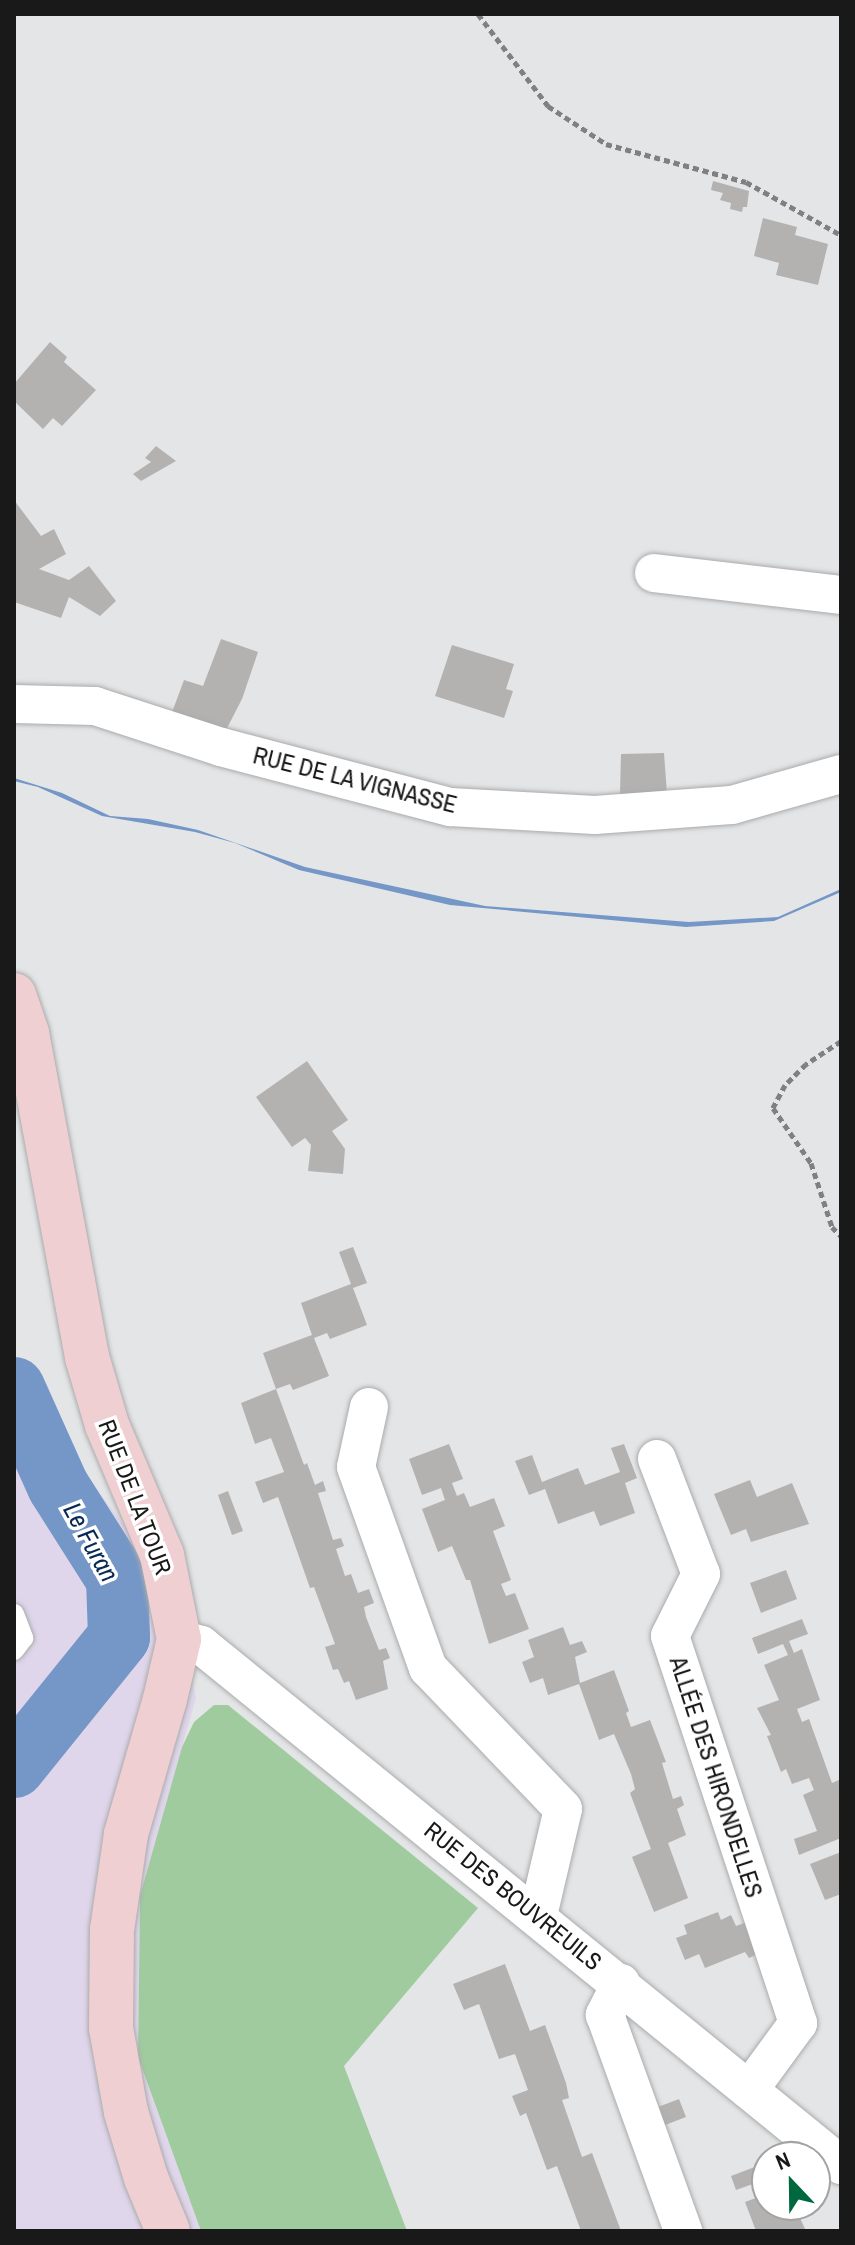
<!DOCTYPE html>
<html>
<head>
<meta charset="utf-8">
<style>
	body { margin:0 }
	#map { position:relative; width:855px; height:2245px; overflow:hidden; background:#e4e5e6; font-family:"Archivo Narrow",sans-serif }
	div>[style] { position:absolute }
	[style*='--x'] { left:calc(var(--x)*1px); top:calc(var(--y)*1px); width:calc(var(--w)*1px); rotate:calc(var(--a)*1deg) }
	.industrial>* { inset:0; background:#e0d6eb }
	.green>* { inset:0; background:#a0cb9f }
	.water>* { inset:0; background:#7497c8 }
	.river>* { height:62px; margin:-31px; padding:0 31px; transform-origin:31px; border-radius:31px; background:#7497c8 }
	.building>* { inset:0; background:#b4b2b1 }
	.path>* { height:5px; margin-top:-2.5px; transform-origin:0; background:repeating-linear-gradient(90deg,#7f8081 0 6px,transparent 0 10px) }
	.roads { filter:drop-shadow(0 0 2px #aaabad) drop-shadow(0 0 2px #aaabad) }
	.lane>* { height:20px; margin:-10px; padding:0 10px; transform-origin:10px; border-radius:10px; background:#fff }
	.street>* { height:38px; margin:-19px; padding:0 19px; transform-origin:19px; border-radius:19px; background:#fff }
	.secondary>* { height:44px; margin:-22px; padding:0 22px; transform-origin:22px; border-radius:22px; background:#f0cfd2 }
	span { translate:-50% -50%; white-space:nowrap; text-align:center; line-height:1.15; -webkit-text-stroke:7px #fff; paint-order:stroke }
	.street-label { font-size:24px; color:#19191a }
	.water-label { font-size:26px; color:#072956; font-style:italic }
	.frame { position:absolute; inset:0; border:16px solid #19191a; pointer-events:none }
	.north { position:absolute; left:751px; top:2141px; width:80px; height:80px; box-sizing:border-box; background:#fff; border:2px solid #a3a3a3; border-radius:50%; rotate:338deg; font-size:22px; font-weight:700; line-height:32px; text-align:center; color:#19191a }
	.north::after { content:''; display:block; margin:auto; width:28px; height:36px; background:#00683e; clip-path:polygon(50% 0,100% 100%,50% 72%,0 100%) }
</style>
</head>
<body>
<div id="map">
	<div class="industrial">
		<div style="clip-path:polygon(14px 1384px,125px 1526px,169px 1563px,196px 1698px,140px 1896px,138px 2057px,201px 2231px,14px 2231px)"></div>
	</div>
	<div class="green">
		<div style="clip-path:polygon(214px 1705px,228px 1705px,478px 1908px,344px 2066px,407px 2231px,201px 2231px,138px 2057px,140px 1896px,182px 1747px,194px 1722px)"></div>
	</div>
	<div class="water">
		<div style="clip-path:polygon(14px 778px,62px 793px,110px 816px,148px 819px,198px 830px,305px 867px,485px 906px,689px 922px,778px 917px,841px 889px,841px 892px,774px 921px,686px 927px,450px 905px,299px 870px,235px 843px,195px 832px,102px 816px,38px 787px,14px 781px)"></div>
	</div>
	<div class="river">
		<div style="--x:14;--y:1388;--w:107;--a:65.8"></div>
		<div style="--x:58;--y:1486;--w:110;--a:57.6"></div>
		<div style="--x:117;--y:1579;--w:58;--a:88"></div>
		<div style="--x:119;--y:1637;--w:167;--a:128.9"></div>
	</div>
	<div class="building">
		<div style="clip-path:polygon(713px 181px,749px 191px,747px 207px,743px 207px,742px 212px,730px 209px,731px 203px,720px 200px,723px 193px,711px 190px)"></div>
		<div style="clip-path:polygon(763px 218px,797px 227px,795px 235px,828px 244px,818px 285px,776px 275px,779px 263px,754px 256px)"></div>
		<div style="clip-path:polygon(50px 342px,67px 357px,64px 362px,96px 390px,62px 426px,53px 418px,43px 429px,14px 401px,14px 384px)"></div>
		<div style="clip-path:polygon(156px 446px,176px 461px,141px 481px,133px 474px,151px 462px,145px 458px)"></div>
		<div style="clip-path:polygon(14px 500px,41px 536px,54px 529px,66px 554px,39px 569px,69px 580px,89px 566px,116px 601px,100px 616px,69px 597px,61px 618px,14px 602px)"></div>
		<div style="clip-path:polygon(221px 639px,258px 652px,242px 699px,225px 732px,171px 715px,184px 680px,203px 686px)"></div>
		<div style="clip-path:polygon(452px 645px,514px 664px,506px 689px,513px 691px,504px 718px,435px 696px)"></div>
		<div style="clip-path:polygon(664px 753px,667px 794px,620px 794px,621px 754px)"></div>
		<div style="clip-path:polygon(307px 1061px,348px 1120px,332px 1131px,345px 1149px,343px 1174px,308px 1171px,311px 1145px,305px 1138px,292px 1147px,256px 1097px)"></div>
		<div style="clip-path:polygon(353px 1247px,367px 1283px,353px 1288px,367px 1325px,330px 1339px,327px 1333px,314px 1338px,329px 1376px,293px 1390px,290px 1384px,276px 1389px,263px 1353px,312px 1335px,301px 1303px,351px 1284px,339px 1252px)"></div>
		<div style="clip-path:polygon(276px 1389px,304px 1465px,307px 1463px,315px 1485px,323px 1481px,326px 1491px,318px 1493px,333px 1540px,341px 1538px,344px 1546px,336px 1549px,345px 1576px,351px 1574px,358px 1593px,369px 1589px,374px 1603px,364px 1607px,366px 1617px,379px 1650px,386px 1648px,390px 1658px,383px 1661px,388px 1689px,356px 1700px,349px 1681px,344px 1683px,338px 1669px,333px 1670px,325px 1647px,335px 1644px,314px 1587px,310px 1588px,278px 1497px,263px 1503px,255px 1482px,284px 1472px,271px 1438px,255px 1444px,241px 1403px)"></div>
		<div style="clip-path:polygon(449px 1444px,463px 1479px,452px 1483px,457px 1496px,464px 1493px,470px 1507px,494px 1498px,505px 1526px,493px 1531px,511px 1580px,501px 1584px,506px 1596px,515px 1593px,529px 1629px,489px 1644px,470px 1580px,466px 1580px,452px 1546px,438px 1552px,422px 1509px,445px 1500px,441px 1488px,422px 1495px,409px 1459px)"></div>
		<div style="clip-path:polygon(624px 1444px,637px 1478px,625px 1483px,635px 1513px,600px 1526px,594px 1511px,558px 1524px,545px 1489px,529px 1495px,515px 1461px,532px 1455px,542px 1482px,578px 1468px,585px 1485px,620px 1472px,611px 1448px)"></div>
		<div style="clip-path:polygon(750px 1480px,757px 1497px,792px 1483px,809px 1524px,751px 1542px,746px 1529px,731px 1535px,714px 1494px)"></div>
		<div style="clip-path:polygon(228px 1491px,243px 1531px,232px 1535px,218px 1495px)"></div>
		<div style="clip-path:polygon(786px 1570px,797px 1599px,761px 1613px,750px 1583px)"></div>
		<div style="clip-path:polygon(802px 1619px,808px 1634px,789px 1641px,794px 1653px,802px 1649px,820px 1700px,797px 1709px,802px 1722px,809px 1719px,832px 1783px,841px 1779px,841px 1838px,799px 1855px,794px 1839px,817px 1831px,803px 1795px,814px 1790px,809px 1778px,792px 1784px,786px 1769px,781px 1772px,767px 1736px,771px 1735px,757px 1708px,779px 1700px,764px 1665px,788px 1655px,783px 1644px,758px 1654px,752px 1638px)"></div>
		<div style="clip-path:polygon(563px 1627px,570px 1645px,582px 1641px,587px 1652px,575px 1657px,580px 1683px,614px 1670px,629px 1711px,626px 1713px,631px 1727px,650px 1720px,666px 1762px,662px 1763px,673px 1799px,681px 1796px,684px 1805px,677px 1809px,686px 1835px,668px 1843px,688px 1898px,654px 1912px,632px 1857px,651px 1849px,630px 1793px,635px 1789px,631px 1774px,614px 1734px,599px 1740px,579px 1684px,548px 1695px,543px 1678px,530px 1683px,522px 1662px,534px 1657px,528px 1640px)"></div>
		<div style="clip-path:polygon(841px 1852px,841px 1894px,825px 1900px,810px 1864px)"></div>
		<div style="clip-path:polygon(718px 1912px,721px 1920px,731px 1915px,736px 1926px,750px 1921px,762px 1952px,749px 1958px,745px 1952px,705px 1968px,699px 1954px,685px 1960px,676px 1938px,687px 1934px,684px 1925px)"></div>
		<div style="clip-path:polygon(505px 1964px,530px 2031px,545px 2025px,566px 2083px,569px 2098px,562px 2100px,582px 2157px,592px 2153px,621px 2231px,581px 2231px,557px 2166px,547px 2170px,526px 2113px,520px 2116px,512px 2096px,528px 2090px,515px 2054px,499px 2059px,479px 2004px,464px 2010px,453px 1984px)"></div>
		<div style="clip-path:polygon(679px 2099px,686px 2117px,665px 2125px,658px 2107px)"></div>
		<div style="clip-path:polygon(765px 2163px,767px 2179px,736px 2190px,731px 2176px)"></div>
		<div style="clip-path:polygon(767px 2194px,767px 2205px,794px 2205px,806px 2231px,756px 2231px,745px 2202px)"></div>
	</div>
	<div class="path">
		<div style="--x:478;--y:14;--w:116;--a:52.7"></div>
		<div style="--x:548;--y:106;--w:69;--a:33.2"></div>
		<div style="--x:606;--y:144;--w:145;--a:15.2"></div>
		<div style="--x:746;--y:182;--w:109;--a:29.2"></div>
		<div style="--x:841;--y:1041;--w:42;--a:146.7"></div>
		<div style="--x:806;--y:1064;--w:30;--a:135"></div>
		<div style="--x:785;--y:1085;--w:26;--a:118"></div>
		<div style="--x:773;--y:1108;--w:67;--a:55.4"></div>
		<div style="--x:811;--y:1163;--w:67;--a:71.8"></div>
		<div style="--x:832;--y:1227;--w:13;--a:45"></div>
	</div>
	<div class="roads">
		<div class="lane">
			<div style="--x:14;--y:1614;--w:26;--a:69"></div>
			<div style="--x:23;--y:1638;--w:15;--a:127"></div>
		</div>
		<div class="street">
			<div style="--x:654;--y:573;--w:188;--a:6.7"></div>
			<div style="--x:14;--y:704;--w:81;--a:1.4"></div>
			<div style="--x:95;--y:706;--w:133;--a:18"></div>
			<div style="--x:221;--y:747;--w:237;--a:14.7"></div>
			<div style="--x:450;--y:807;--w:145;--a:3.2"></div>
			<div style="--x:595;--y:815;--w:137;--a:-4.2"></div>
			<div style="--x:732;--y:805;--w:113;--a:-15.9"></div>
			<div style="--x:369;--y:1407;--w:61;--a:102.2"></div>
			<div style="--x:356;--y:1467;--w:214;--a:70.3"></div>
			<div style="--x:428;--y:1668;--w:195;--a:46.2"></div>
			<div style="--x:563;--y:1809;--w:110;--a:103.2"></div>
			<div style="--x:657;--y:1459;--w:123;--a:69.1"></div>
			<div style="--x:701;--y:1574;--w:69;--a:116.6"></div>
			<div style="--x:670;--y:1636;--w:408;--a:71.7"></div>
			<div style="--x:798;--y:2023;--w:83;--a:126.2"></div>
			<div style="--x:179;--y:1639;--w:23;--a:15"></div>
			<div style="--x:201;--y:1645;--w:825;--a:39.09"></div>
			<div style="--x:621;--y:1983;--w:36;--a:117"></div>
			<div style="--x:605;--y:2015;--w:230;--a:70.1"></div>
		</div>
		<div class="secondary">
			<div style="--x:14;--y:995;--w:40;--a:71.1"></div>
			<div style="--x:27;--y:1033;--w:330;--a:79.5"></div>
			<div style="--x:87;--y:1357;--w:71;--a:73.6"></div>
			<div style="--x:107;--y:1425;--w:141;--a:67.1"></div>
			<div style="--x:162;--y:1555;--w:86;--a:78.6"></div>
			<div style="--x:179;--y:1639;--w:62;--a:103.1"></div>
			<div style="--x:165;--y:1699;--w:141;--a:106.1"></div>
			<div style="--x:126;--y:1834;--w:97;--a:98.3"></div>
			<div style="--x:112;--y:1930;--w:98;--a:90.6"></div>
			<div style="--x:111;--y:2028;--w:85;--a:79.9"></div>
			<div style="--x:126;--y:2112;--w:69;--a:73.1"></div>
			<div style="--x:146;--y:2178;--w:57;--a:67.5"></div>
		</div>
	</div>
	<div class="street-label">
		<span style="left:355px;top:780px;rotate:14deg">RUE DE LA VIGNASSE</span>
		<span style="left:135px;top:1497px;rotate:69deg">RUE DE LA TOUR</span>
		<span style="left:716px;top:1777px;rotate:72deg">ALLÉE DES HIRONDELLES</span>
		<span style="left:513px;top:1896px;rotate:39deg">RUE DES BOUVREUILS</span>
	</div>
	<div class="water-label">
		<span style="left:91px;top:1542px;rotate:61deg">Le Furan</span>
	</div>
	<div class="frame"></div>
	<div class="north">N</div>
</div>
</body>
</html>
